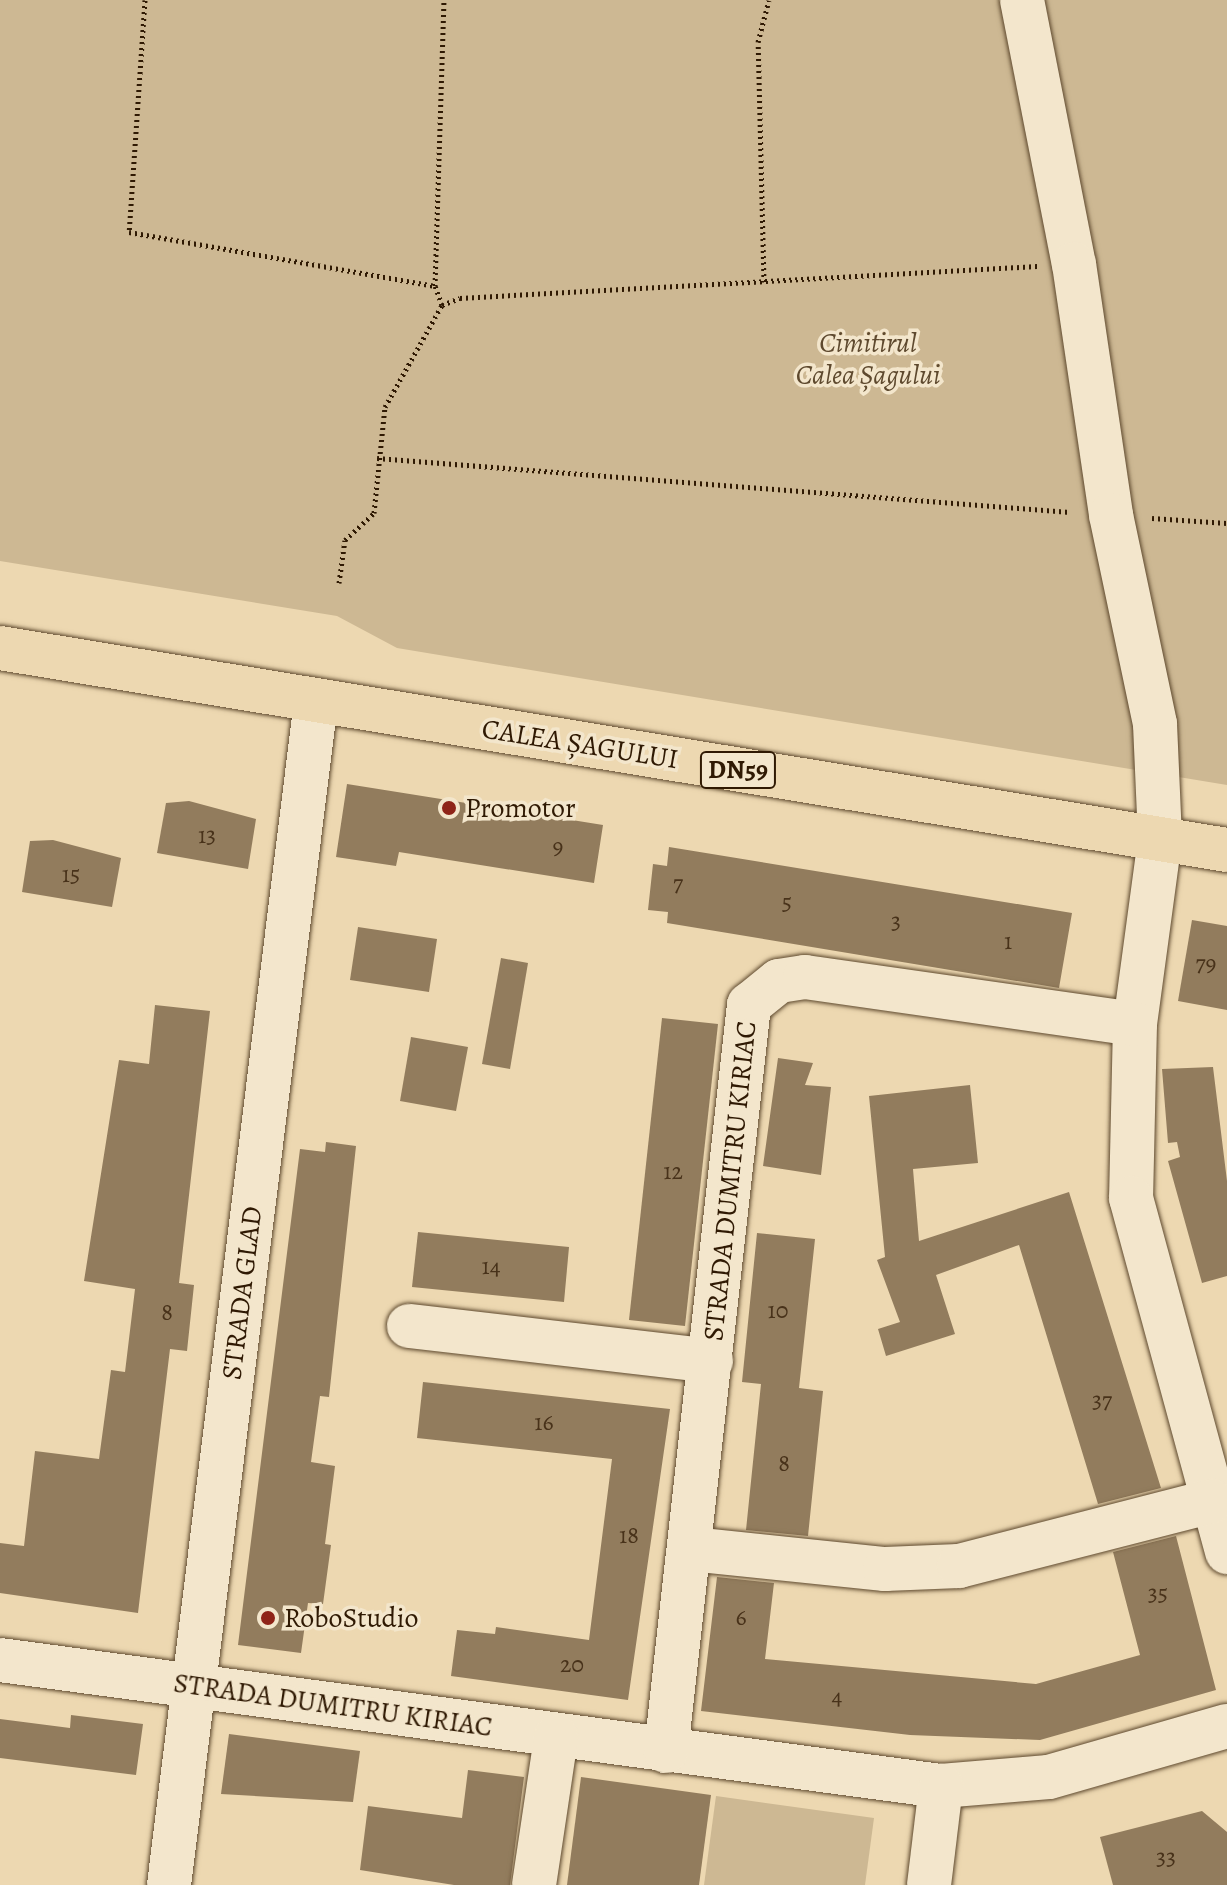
<!DOCTYPE html>
<html>
<head>
<meta charset="utf-8">
<style>
	body { margin:0 }
	#map { position:relative; width:1227px; height:1885px; overflow:hidden; background:#edd8b1; font-family:Alegreya,serif }
	div>[style] { position:absolute }
	[style*='--x'] { left:calc(var(--x)*1px); top:calc(var(--y)*1px); width:calc(var(--w)*1px); rotate:calc(var(--a)*1deg) }
	.green>* { inset:0; background:#cdb893 }
	.building>* { inset:0; background:#927c5d }
	.path>* { height:5px; margin-top:-2.5px; transform-origin:0; background:repeating-linear-gradient(90deg,#2f1903 0 2px,transparent 0 6px) }
	.roads { filter:drop-shadow(0 0 2px #5e492e) drop-shadow(0 0 2px #5e492e) }
	.minor>* { height:44px; margin:-22px; padding:0 22px; transform-origin:22px; border-radius:22px; background:#f3e6cc }
	.major>* { height:44px; margin:-22px; padding:0 22px; transform-origin:22px; border-radius:22px; background:#edd8b1 }
	.dots>* { width:22px; height:22px; translate:-50% -50%; box-sizing:border-box; border:4px solid #f3e6cc; border-radius:50% }
	span { translate:-50% -50%; white-space:nowrap; text-align:center; line-height:1.15; -webkit-text-stroke:7px #f3e6cc; paint-order:stroke }
	.number-label { font-size:24px; color:#48321a }
	.number-label span { -webkit-text-stroke-width:0 }
	.shield-label span { padding:2px 6px; background:#f3e6cc; border:2px solid; border-radius:6px; -webkit-text-stroke-width:0 }
	.shield-label { font-size:26px; color:#2f1903; font-weight:700 }
	.park-label { font-size:28px; color:#5e492e; font-style:italic }
	.street-label { font-size:28px; color:#2f1903 }
	.poi-label { font-size:28px; color:#2f1903 }
	.left { translate:0 -50%; text-align:left }
</style>
</head>
<body>
<div id="map">
	<div class="green">
		<div style="clip-path:polygon(0 0,1227px 0,1227px 785px,397px 648px,337px 616px,0 561px)"></div>
		<div style="clip-path:polygon(716px 1796px,874px 1818px,865px 1885px,704px 1885px)"></div>
	</div>
	<div class="building">
		<div style="clip-path:polygon(347px 784px,603px 825px,594px 883px,399px 852px,396px 866px,336px 857px)"></div>
		<div style="clip-path:polygon(189px 801px,256px 819px,248px 869px,157px 853px,166px 803px)"></div>
		<div style="clip-path:polygon(53px 840px,121px 858px,112px 907px,22px 892px,30px 841px)"></div>
		<div style="clip-path:polygon(669px 847px,1072px 913px,1059px 988px,667px 923px,668px 912px,648px 910px,653px 864px,667px 866px)"></div>
		<div style="clip-path:polygon(1192px 920px,1227px 926px,1227px 1010px,1178px 1001px)"></div>
		<div style="clip-path:polygon(358px 927px,437px 939px,429px 992px,350px 980px)"></div>
		<div style="clip-path:polygon(501px 958px,528px 963px,510px 1069px,482px 1064px)"></div>
		<div style="clip-path:polygon(155px 1005px,210px 1011px,179px 1283px,194px 1285px,187px 1351px,170px 1349px,138px 1613px,0 1593px,0 1543px,24px 1546px,35px 1451px,99px 1459px,111px 1370px,125px 1372px,135px 1289px,84px 1281px,119px 1060px,149px 1064px)"></div>
		<div style="clip-path:polygon(662px 1018px,718px 1024px,685px 1326px,629px 1320px)"></div>
		<div style="clip-path:polygon(411px 1037px,468px 1047px,456px 1111px,400px 1101px)"></div>
		<div style="clip-path:polygon(778px 1058px,813px 1063px,805px 1085px,831px 1087px,821px 1175px,763px 1166px)"></div>
		<div style="clip-path:polygon(1213px 1067px,1227px 1181px,1227px 1276px,1202px 1283px,1168px 1161px,1180px 1157px,1177px 1142px,1168px 1143px,1162px 1069px)"></div>
		<div style="clip-path:polygon(970px 1085px,978px 1163px,913px 1169px,919px 1241px,1069px 1192px,1161px 1488px,1098px 1504px,1019px 1245px,936px 1275px,955px 1334px,886px 1356px,878px 1329px,900px 1322px,877px 1260px,885px 1257px,869px 1096px)"></div>
		<div style="clip-path:polygon(326px 1142px,356px 1146px,329px 1397px,320px 1396px,311px 1462px,335px 1466px,325px 1544px,331px 1545px,323px 1604px,308px 1603px,301px 1653px,238px 1645px,300px 1149px,325px 1152px)"></div>
		<div style="clip-path:polygon(418px 1232px,569px 1247px,564px 1302px,412px 1287px)"></div>
		<div style="clip-path:polygon(757px 1233px,815px 1239px,799px 1388px,823px 1391px,808px 1536px,746px 1530px,761px 1384px,742px 1382px)"></div>
		<div style="clip-path:polygon(423px 1382px,670px 1409px,628px 1700px,451px 1676px,457px 1630px,495px 1634px,496px 1627px,589px 1640px,612px 1459px,417px 1438px)"></div>
		<div style="clip-path:polygon(1176px 1536px,1216px 1690px,1040px 1740px,910px 1735px,701px 1711px,717px 1577px,774px 1583px,765px 1659px,1036px 1684px,1140px 1655px,1113px 1552px)"></div>
		<div style="clip-path:polygon(71px 1715px,143px 1724px,136px 1775px,0 1758px,0 1719px,70px 1728px)"></div>
		<div style="clip-path:polygon(229px 1734px,360px 1751px,353px 1802px,221px 1794px)"></div>
		<div style="clip-path:polygon(468px 1770px,524px 1777px,510px 1885px,454px 1885px,360px 1870px,368px 1806px,462px 1818px)"></div>
		<div style="clip-path:polygon(581px 1777px,711px 1795px,699px 1885px,567px 1885px)"></div>
		<div style="clip-path:polygon(1202px 1811px,1227px 1832px,1227px 1885px,1113px 1885px,1100px 1837px)"></div>
	</div>
	<div class="path">
		<div style="--x:145;--y:0;--w:233;--a:93.9"></div>
		<div style="--x:129;--y:232;--w:311;--a:10"></div>
		<div style="--x:764;--y:282;--w:240;--a:-91.4"></div>
		<div style="--x:758;--y:42;--w:43;--a:-75.3"></div>
		<div style="--x:442;--y:305;--w:20;--a:-110"></div>
		<div style="--x:435;--y:286;--w:286;--a:-88.2"></div>
		<div style="--x:377;--y:458;--w:695;--a:4.46"></div>
		<div style="--x:1152;--y:518;--w:75;--a:3.8"></div>
		<div style="--x:339;--y:583;--w:43;--a:-82.1"></div>
		<div style="--x:345;--y:540;--w:40;--a:-43"></div>
		<div style="--x:374;--y:513;--w:107;--a:-84.1"></div>
		<div style="--x:385;--y:407;--w:117;--a:-60.8"></div>
		<div style="--x:442;--y:305;--w:19;--a:-21"></div>
		<div style="--x:460;--y:298;--w:578;--a:-3.17"></div>
	</div>
	<div class="roads">
		<div class="minor">
			<div style="--x:1022;--y:0;--w:269;--a:78.9"></div>
			<div style="--x:1074;--y:264;--w:254;--a:81.6"></div>
			<div style="--x:1111;--y:515;--w:214;--a:78.1"></div>
			<div style="--x:1155;--y:724;--w:115;--a:87.5"></div>
			<div style="--x:1160;--y:839;--w:187;--a:97.7"></div>
			<div style="--x:1135;--y:1024;--w:174;--a:91.3"></div>
			<div style="--x:1131;--y:1198;--w:367;--a:74.8"></div>
			<div style="--x:409;--y:1326;--w:304;--a:6.6"></div>
			<div style="--x:691;--y:1549;--w:195;--a:5.9"></div>
			<div style="--x:885;--y:1569;--w:74;--a:-2.3"></div>
			<div style="--x:959;--y:1566;--w:261;--a:-14.4"></div>
			<div style="--x:0;--y:1660;--w:949;--a:7.63"></div>
			<div style="--x:941;--y:1786;--w:108;--a:-4.8"></div>
			<div style="--x:1049;--y:1777;--w:185;--a:-16"></div>
			<div style="--x:666;--y:1751;--w:751;--a:-83.65"></div>
			<div style="--x:749;--y:1005;--w:38;--a:-39"></div>
			<div style="--x:779;--y:981;--w:26;--a:-9"></div>
			<div style="--x:805;--y:977;--w:333;--a:8.1"></div>
			<div style="--x:169;--y:1885;--w:1193;--a:-82.92"></div>
			<div style="--x:534;--y:1885;--w:150;--a:-81.5"></div>
			<div style="--x:929;--y:1885;--w:100;--a:-83.1"></div>
		</div>
		<div class="major">
			<div style="--x:0;--y:648;--w:1244;--a:9.35"></div>
		</div>
	</div>
	<div class="dots">
		<div style="left:449px;top:808px;background:#8f2418"></div>
		<div style="left:268px;top:1618px;background:#8f2418"></div>
	</div>
	<div class="number-label">
		<span style="left:207px;top:836px">13</span>
		<span style="left:558px;top:847px">9</span>
		<span style="left:71px;top:875px">15</span>
		<span style="left:678px;top:884px">7</span>
		<span style="left:787px;top:903px">5</span>
		<span style="left:896px;top:922px">3</span>
		<span style="left:1008px;top:942px">1</span>
		<span style="left:1206px;top:964px">79</span>
		<span style="left:673px;top:1172px">12</span>
		<span style="left:491px;top:1267px">14</span>
		<span style="left:778px;top:1311px">10</span>
		<span style="left:167px;top:1313px">8</span>
		<span style="left:1102px;top:1401px">37</span>
		<span style="left:544px;top:1423px">16</span>
		<span style="left:784px;top:1464px">8</span>
		<span style="left:629px;top:1536px">18</span>
		<span style="left:1158px;top:1594px">35</span>
		<span style="left:741px;top:1618px">6</span>
		<span style="left:572px;top:1665px">20</span>
		<span style="left:837px;top:1697px">4</span>
		<span style="left:1166px;top:1858px">33</span>
	</div>
	<div class="shield-label">
		<span style="left:738px;top:770px">DN59</span>
	</div>
	<div class="park-label">
		<span style="left:868px;top:359px">Cimitirul<br>Calea Șagului</span>
	</div>
	<div class="street-label">
		<span style="left:580px;top:744px;rotate:9deg">CALEA ȘAGULUI</span>
		<span style="left:730px;top:1181px;rotate:-84deg">STRADA DUMITRU KIRIAC</span>
		<span style="left:242px;top:1293px;rotate:-83deg">STRADA GLAD</span>
		<span style="left:333px;top:1705px;rotate:8deg">STRADA DUMITRU KIRIAC</span>
	</div>
	<div class="poi-label">
		<span class="left" style="left:465px;top:808px">Promotor</span>
		<span class="left" style="left:284px;top:1618px">RoboStudio</span>
	</div>
</div>
</body>
</html>
